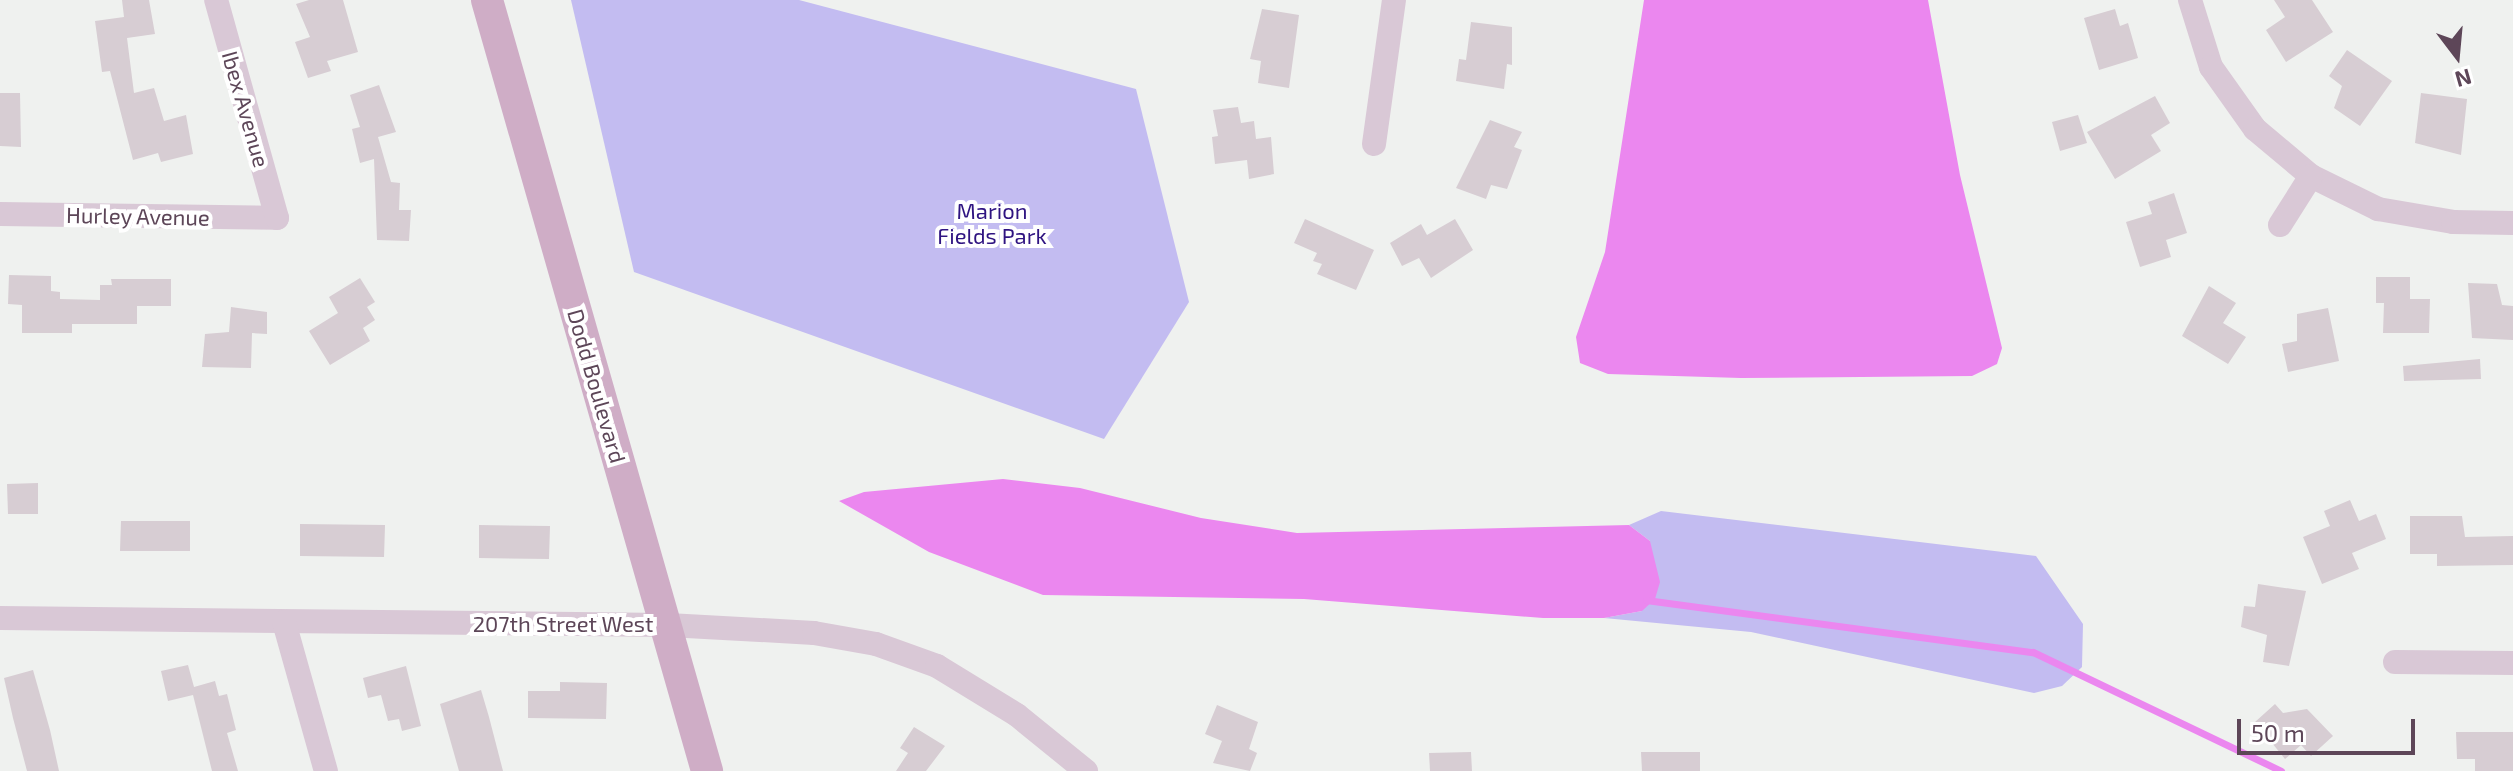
<!DOCTYPE html>
<html>
<head>
<meta charset="utf-8">
<style>
	body { margin:0 }
	#map { position:relative; width:2513px; height:771px; overflow:hidden; background:#eff1ef; font-family:"Exo 2",sans-serif }
	div>[style] { position:absolute }
	[style*='--x'] { left:calc(var(--x)*1px); top:calc(var(--y)*1px); width:calc(var(--w)*1px); rotate:calc(var(--a)*1deg) }
	.green>* { inset:0; background:#c3bcf1 }
	.water>* { inset:0; background:#eb87ef }
	.stream>* { height:7px; margin:-3.5px; padding:0 3.5px; transform-origin:3.5px; border-radius:3.5px; background:#eb87ef }
	.building>* { inset:0; background:#d7cdd3 }
	.minor>* { height:24px; margin:-12px; padding:0 12px; transform-origin:12px; border-radius:12px; background:#d9c8d6 }
	.major>* { height:32px; margin:-16px; padding:0 16px; transform-origin:16px; border-radius:16px; background:#cfadc6 }
	span { translate:-50% -50%; white-space:nowrap; text-align:center; line-height:1.15; -webkit-text-stroke:8px #fff; paint-order:stroke }
	.street-label { font-size:22px; color:#5d4658 }
	.park-label { font-size:22px; color:#2f1481 }
	.north { position:absolute; left:2417px; top:16px; width:80px; height:80px; -webkit-text-stroke:6px #fff; paint-order:stroke; rotate:164deg; font-size:22px; font-weight:700; line-height:32px; text-align:center; color:#5d4658 }
	.north::after { content:''; display:block; margin:auto; width:28px; height:36px; background:#5d4658; clip-path:polygon(50% 0,100% 100%,50% 72%,0 100%) }
	.scale { position:absolute; left:2237px; top:719px; width:178px; height:36px; box-sizing:border-box; border:4px solid #5d4658; border-top:0; padding-left:10px; font-size:24px; line-height:28px; white-space:nowrap; color:#5d4658; -webkit-text-stroke:6px #fff; paint-order:stroke }
</style>
</head>
<body>
<div id="map">
	<div class="green">
		<div style="clip-path:polygon(571px 0,799px 0,1136px 89px,1189px 302px,1104px 439px,634px 272px)"></div>
		<div style="clip-path:polygon(1661px 511px,2036px 556px,2083px 624px,2082px 667px,2062px 686px,2034px 693px,1751px 632px,1604px 618px,1642px 611px,1650px 541px,1629px 525px)"></div>
	</div>
	<div class="water">
		<div style="clip-path:polygon(1644px 0,1928px 0,1960px 175px,2002px 348px,1997px 364px,1972px 376px,1741px 378px,1608px 374px,1580px 363px,1576px 337px,1605px 252px)"></div>
		<div style="clip-path:polygon(1003px 479px,1080px 488px,1201px 518px,1297px 533px,1629px 525px,1650px 541px,1660px 582px,1655px 599px,1642px 611px,1604px 618px,1543px 618px,1304px 599px,1043px 595px,929px 552px,839px 501px,864px 492px)"></div>
	</div>
	<div class="stream">
		<div style="--x:1646;--y:600;--w:390;--a:7.7"></div>
		<div style="--x:2033;--y:652;--w:275;--a:25.6"></div>
	</div>
	<div class="building">
		<div style="clip-path:polygon(122px 0,149px 0,155px 34px,127px 38px,134px 93px,154px 88px,164px 121px,186px 115px,193px 154px,161px 162px,158px 153px,133px 160px,110px 71px,102px 72px,95px 21px,124px 17px)"></div>
		<div style="clip-path:polygon(309px 0,343px 0,358px 52px,327px 61px,331px 71px,308px 78px,295px 42px,310px 37px,296px 4px)"></div>
		<div style="clip-path:polygon(2274px 0,2312px 0,2333px 32px,2286px 62px,2266px 30px,2285px 17px)"></div>
		<div style="clip-path:polygon(1262px 9px,1299px 15px,1289px 88px,1258px 83px,1261px 61px,1250px 59px)"></div>
		<div style="clip-path:polygon(2115px 9px,2120px 26px,2128px 23px,2138px 58px,2099px 70px,2084px 18px)"></div>
		<div style="clip-path:polygon(1471px 22px,1512px 27px,1512px 65px,1507px 64px,1504px 89px,1456px 81px,1459px 59px,1466px 60px)"></div>
		<div style="clip-path:polygon(2347px 50px,2392px 81px,2360px 126px,2334px 108px,2342px 86px,2329px 76px)"></div>
		<div style="clip-path:polygon(379px 85px,396px 132px,378px 137px,391px 182px,400px 183px,399px 210px,411px 210px,409px 241px,377px 240px,374px 159px,360px 163px,352px 129px,360px 127px,350px 95px)"></div>
		<div style="clip-path:polygon(0 93px,20px 93px,21px 147px,0 146px)"></div>
		<div style="clip-path:polygon(2421px 93px,2467px 99px,2461px 155px,2415px 143px)"></div>
		<div style="clip-path:polygon(2155px 96px,2170px 123px,2151px 135px,2161px 151px,2115px 179px,2087px 132px)"></div>
		<div style="clip-path:polygon(1238px 107px,1241px 123px,1254px 121px,1256px 139px,1271px 137px,1274px 174px,1249px 179px,1247px 160px,1215px 164px,1212px 137px,1218px 136px,1213px 110px)"></div>
		<div style="clip-path:polygon(2078px 115px,2087px 143px,2060px 151px,2052px 122px)"></div>
		<div style="clip-path:polygon(1490px 120px,1522px 132px,1514px 147px,1522px 150px,1507px 189px,1491px 185px,1486px 199px,1456px 188px)"></div>
		<div style="clip-path:polygon(2174px 193px,2187px 233px,2166px 240px,2171px 257px,2140px 267px,2126px 222px,2152px 214px,2148px 202px)"></div>
		<div style="clip-path:polygon(1305px 219px,1374px 250px,1356px 290px,1317px 274px,1322px 264px,1313px 261px,1317px 253px,1294px 243px)"></div>
		<div style="clip-path:polygon(1455px 219px,1473px 250px,1431px 278px,1419px 258px,1402px 266px,1390px 243px,1421px 224px,1427px 235px)"></div>
		<div style="clip-path:polygon(9px 275px,51px 276px,51px 291px,60px 292px,60px 299px,100px 300px,100px 285px,112px 285px,111px 279px,171px 279px,171px 306px,137px 306px,137px 324px,72px 324px,72px 333px,22px 333px,22px 305px,8px 304px)"></div>
		<div style="clip-path:polygon(2376px 277px,2410px 277px,2410px 299px,2430px 299px,2429px 333px,2383px 333px,2384px 303px,2376px 303px)"></div>
		<div style="clip-path:polygon(360px 278px,375px 302px,367px 307px,375px 320px,363px 328px,370px 341px,330px 365px,309px 331px,338px 313px,329px 297px)"></div>
		<div style="clip-path:polygon(2468px 283px,2497px 284px,2502px 305px,2513px 306px,2513px 340px,2472px 338px)"></div>
		<div style="clip-path:polygon(2209px 286px,2236px 303px,2223px 323px,2246px 337px,2228px 364px,2182px 336px)"></div>
		<div style="clip-path:polygon(231px 307px,267px 312px,267px 334px,252px 333px,251px 368px,202px 367px,205px 334px,229px 332px)"></div>
		<div style="clip-path:polygon(2328px 308px,2339px 361px,2288px 372px,2282px 344px,2297px 341px,2297px 314px)"></div>
		<div style="clip-path:polygon(2480px 359px,2481px 379px,2404px 381px,2403px 366px)"></div>
		<div style="clip-path:polygon(38px 483px,38px 514px,8px 514px,7px 484px)"></div>
		<div style="clip-path:polygon(2350px 500px,2359px 521px,2376px 514px,2386px 539px,2352px 553px,2359px 569px,2322px 584px,2303px 537px,2330px 526px,2324px 511px)"></div>
		<div style="clip-path:polygon(2410px 516px,2462px 516px,2465px 537px,2513px 536px,2513px 565px,2437px 566px,2437px 554px,2410px 554px)"></div>
		<div style="clip-path:polygon(121px 521px,190px 521px,190px 551px,120px 551px)"></div>
		<div style="clip-path:polygon(300px 524px,385px 525px,384px 557px,300px 556px)"></div>
		<div style="clip-path:polygon(479px 525px,550px 526px,549px 559px,479px 558px)"></div>
		<div style="clip-path:polygon(2258px 584px,2306px 591px,2289px 666px,2263px 662px,2267px 635px,2241px 627px,2244px 606px,2255px 607px)"></div>
		<div style="clip-path:polygon(188px 665px,194px 687px,215px 681px,219px 696px,227px 694px,236px 730px,227px 733px,238px 771px,212px 771px,193px 695px,168px 701px,161px 671px)"></div>
		<div style="clip-path:polygon(406px 666px,421px 726px,402px 731px,399px 719px,388px 721px,381px 695px,368px 698px,363px 678px)"></div>
		<div style="clip-path:polygon(33px 670px,50px 730px,59px 771px,27px 771px,13px 718px,4px 678px)"></div>
		<div style="clip-path:polygon(560px 682px,607px 683px,606px 719px,528px 718px,528px 691px,560px 691px)"></div>
		<div style="clip-path:polygon(481px 690px,489px 717px,503px 771px,459px 771px,440px 704px)"></div>
		<div style="clip-path:polygon(2275px 704px,2283px 713px,2307px 709px,2333px 736px,2311px 756px,2301px 745px,2285px 759px,2255px 722px)"></div>
		<div style="clip-path:polygon(1217px 705px,1258px 722px,1249px 749px,1257px 753px,1250px 771px,1213px 763px,1222px 741px,1205px 734px)"></div>
		<div style="clip-path:polygon(914px 727px,945px 746px,926px 771px,896px 771px,908px 753px,900px 748px)"></div>
		<div style="clip-path:polygon(2456px 732px,2513px 732px,2513px 771px,2475px 771px,2475px 759px,2457px 759px)"></div>
		<div style="clip-path:polygon(1471px 752px,1472px 771px,1430px 771px,1429px 753px)"></div>
		<div style="clip-path:polygon(1641px 752px,1700px 752px,1700px 771px,1642px 771px)"></div>
	</div>
	<div class="minor">
		<div style="--x:2190;--y:0;--w:70;--a:72.6"></div>
		<div style="--x:2211;--y:67;--w:76;--a:54.6"></div>
		<div style="--x:2255;--y:129;--w:73;--a:40"></div>
		<div style="--x:2311;--y:176;--w:75;--a:26.2"></div>
		<div style="--x:2378;--y:209;--w:76;--a:9.8"></div>
		<div style="--x:2453;--y:222;--w:60;--a:1"></div>
		<div style="--x:1374;--y:144;--w:145;--a:-82.1"></div>
		<div style="--x:0;--y:214;--w:277;--a:0.8"></div>
		<div style="--x:277;--y:218;--w:226;--a:-105.6"></div>
		<div style="--x:2280;--y:225;--w:58;--a:-57.7"></div>
		<div style="--x:0;--y:618;--w:668;--a:0.6"></div>
		<div style="--x:668;--y:625;--w:146;--a:3.1"></div>
		<div style="--x:814;--y:633;--w:63;--a:10.1"></div>
		<div style="--x:876;--y:644;--w:65;--a:19.8"></div>
		<div style="--x:937;--y:666;--w:94;--a:31.5"></div>
		<div style="--x:1017;--y:715;--w:89;--a:39.1"></div>
		<div style="--x:284;--y:622;--w:155;--a:74.3"></div>
		<div style="--x:2395;--y:662;--w:118;--a:0.5"></div>
	</div>
	<div class="major">
		<div style="--x:487;--y:0;--w:802;--a:74.07"></div>
	</div>
	<div class="street-label">
		<span style="left:246px;top:109px;rotate:74deg">Ibex Avenue</span>
		<span style="left:138px;top:216px;rotate:1deg">Hurley Avenue</span>
		<span style="left:597px;top:386px;rotate:74deg">Dodd Boulevard</span>
		<span style="left:563px;top:624px">207th Street West</span>
	</div>
	<div class="park-label">
		<span style="left:992px;top:223px">Marion<br>Fields Park</span>
	</div>
	<div class="north">N</div>
	<div class="scale">50 m</div>
</div>
</body>
</html>
